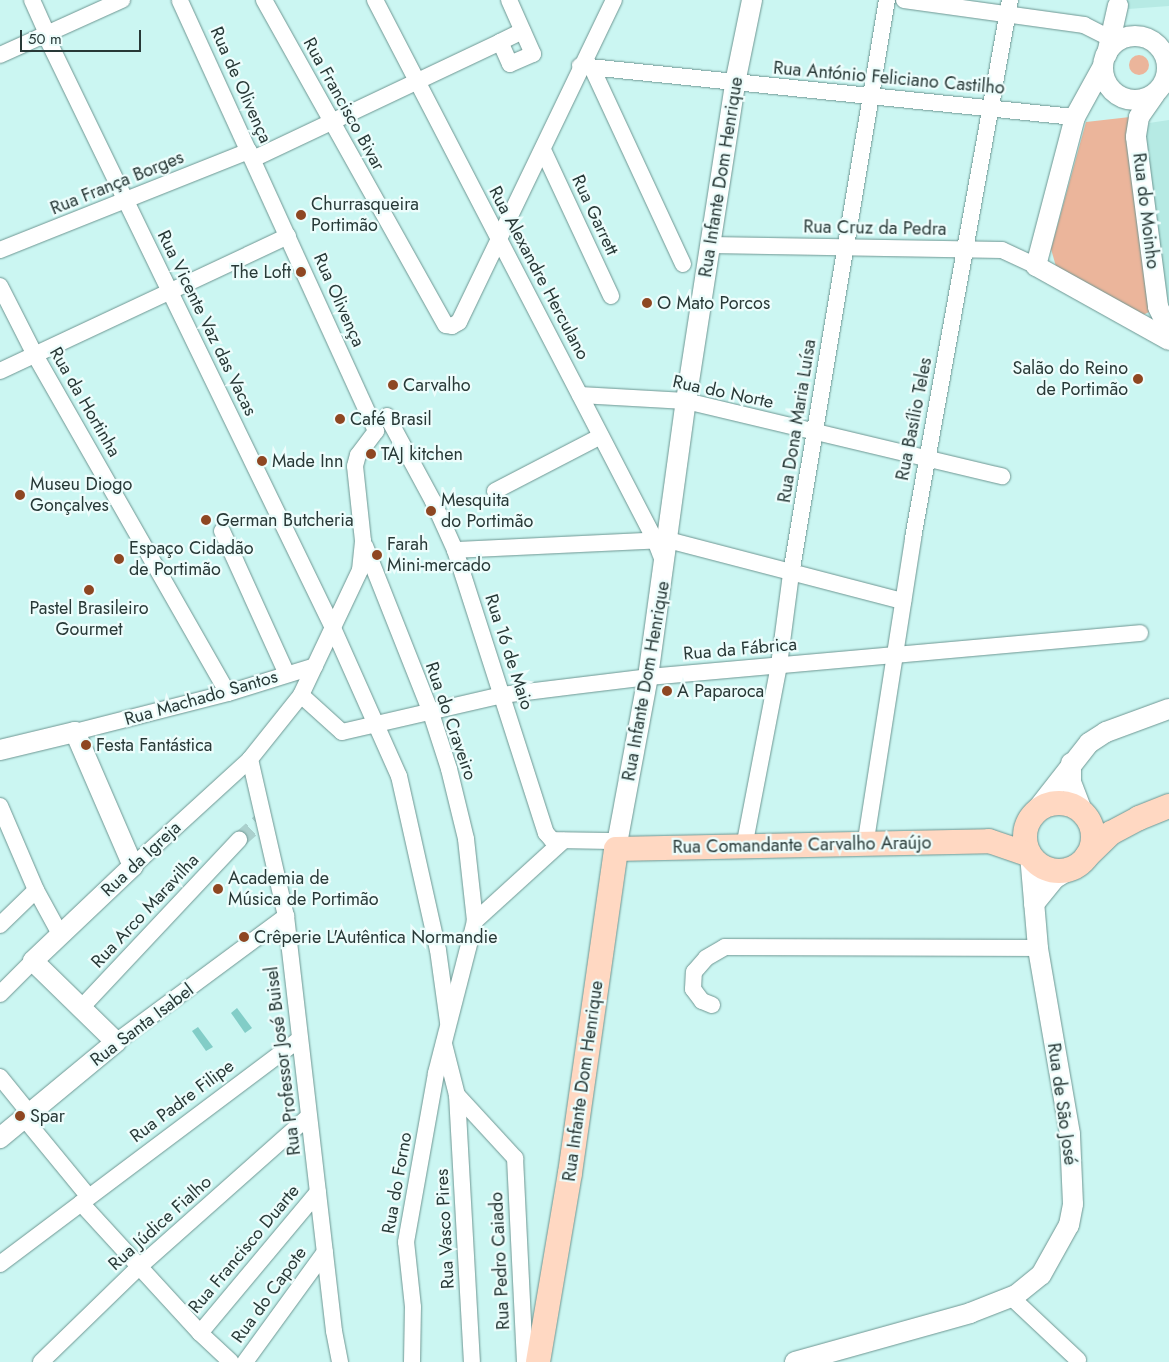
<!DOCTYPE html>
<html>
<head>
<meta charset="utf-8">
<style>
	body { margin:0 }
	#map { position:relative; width:1169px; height:1362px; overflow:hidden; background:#cbf6f2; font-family:Jost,sans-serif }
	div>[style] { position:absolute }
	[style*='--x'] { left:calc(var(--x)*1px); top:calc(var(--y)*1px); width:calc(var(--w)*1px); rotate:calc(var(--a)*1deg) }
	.built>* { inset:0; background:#b6eae4 }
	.green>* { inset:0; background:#ebb59b }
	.round { border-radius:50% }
	.water>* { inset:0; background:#82cdc7 }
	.minor-tunnel>* { height:16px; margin-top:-8px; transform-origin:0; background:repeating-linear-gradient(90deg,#aad0cd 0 16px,transparent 0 24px) }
	.roads { filter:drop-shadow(0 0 1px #6e9692) drop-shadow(0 0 1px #6e9692) }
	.minor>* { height:16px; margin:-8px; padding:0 8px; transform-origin:8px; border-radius:8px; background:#fff }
	.tertiary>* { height:20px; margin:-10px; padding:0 10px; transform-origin:10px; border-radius:10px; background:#fff }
	.tertiary>.ring { margin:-10px; padding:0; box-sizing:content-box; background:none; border:20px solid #fff; border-radius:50% }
	.secondary>* { height:24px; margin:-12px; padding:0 12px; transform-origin:12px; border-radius:12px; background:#ffd8c2 }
	.secondary>.ring { margin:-12px; padding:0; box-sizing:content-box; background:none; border:24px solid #ffd8c2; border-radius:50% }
	.dots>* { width:14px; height:14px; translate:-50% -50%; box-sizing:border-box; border:2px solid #edfdfc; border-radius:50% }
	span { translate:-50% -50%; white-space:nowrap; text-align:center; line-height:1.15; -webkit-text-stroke:4.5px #edfdfc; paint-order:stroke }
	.street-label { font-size:18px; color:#283937 }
	.poi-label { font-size:18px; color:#283937 }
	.left { translate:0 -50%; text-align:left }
	.right { translate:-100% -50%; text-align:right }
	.scale { position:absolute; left:20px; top:30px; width:121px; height:22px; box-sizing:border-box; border:2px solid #283937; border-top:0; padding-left:6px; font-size:15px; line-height:18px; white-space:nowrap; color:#283937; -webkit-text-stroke:4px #edfdfc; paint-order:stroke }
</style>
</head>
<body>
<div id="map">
	<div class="built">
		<div style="clip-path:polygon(1127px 0,1169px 0,1169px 6px,1128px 9px)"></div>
		<div style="clip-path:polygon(1169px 120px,1169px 311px,1145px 135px,1149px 123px)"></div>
	</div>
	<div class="green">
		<div class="round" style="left:1129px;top:55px;width:20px;height:20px"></div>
		<div style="clip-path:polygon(1130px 117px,1151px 311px,1143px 315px,1057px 270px,1051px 249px,1086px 122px)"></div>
	</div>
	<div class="water">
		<div style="clip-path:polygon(237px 1008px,252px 1028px,245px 1033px,231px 1013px)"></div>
		<div style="clip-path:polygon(198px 1027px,213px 1047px,206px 1051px,192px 1031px)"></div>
	</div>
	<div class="minor-tunnel">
		<div style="--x:239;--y:840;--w:28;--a:-41"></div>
	</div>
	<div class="roads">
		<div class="minor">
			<div style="--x:32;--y:0;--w:37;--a:66"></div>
			<div style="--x:264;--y:0;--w:372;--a:60.8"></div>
			<div style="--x:446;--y:325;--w:6;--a:9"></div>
			<div style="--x:452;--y:326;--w:8;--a:-30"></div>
			<div style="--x:459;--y:322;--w:357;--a:-64.3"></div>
			<div style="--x:375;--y:0;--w:608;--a:62.59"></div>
			<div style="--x:655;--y:540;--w:26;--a:69"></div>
			<div style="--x:509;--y:0;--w:59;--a:66"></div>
			<div style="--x:533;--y:54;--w:25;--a:157"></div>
			<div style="--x:510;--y:64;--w:24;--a:-114"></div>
			<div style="--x:500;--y:42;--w:25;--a:-26"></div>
			<div style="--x:904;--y:0;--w:182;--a:7.9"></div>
			<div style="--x:1084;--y:25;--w:29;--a:27"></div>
			<div style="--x:45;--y:34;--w:660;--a:64.13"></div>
			<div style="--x:333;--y:628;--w:162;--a:66"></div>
			<div style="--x:399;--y:776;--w:178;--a:77.4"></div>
			<div style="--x:438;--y:950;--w:73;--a:82.1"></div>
			<div style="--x:0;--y:55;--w:134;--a:-24.3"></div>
			<div style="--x:580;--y:66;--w:498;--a:5.9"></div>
			<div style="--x:592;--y:68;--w:216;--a:65.1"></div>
			<div style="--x:543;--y:150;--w:161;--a:65"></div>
			<div style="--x:253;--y:159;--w:273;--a:-25.3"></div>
			<div style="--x:710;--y:245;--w:292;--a:1"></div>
			<div style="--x:1002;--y:250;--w:38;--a:25"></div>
			<div style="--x:0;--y:250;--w:268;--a:-21.7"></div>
			<div style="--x:0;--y:286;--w:77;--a:63.1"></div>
			<div style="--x:35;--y:355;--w:389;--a:60.3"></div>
			<div style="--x:0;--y:371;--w:318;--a:-25.1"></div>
			<div style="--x:580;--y:395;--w:106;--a:3.2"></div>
			<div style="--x:686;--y:401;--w:325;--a:13.4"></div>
			<div style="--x:387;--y:416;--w:97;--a:61.6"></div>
			<div style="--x:433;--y:501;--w:54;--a:65.8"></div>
			<div style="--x:455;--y:550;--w:297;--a:72.2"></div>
			<div style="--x:546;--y:833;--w:9;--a:49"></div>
			<div style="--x:552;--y:840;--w:65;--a:0.9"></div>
			<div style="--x:495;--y:491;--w:119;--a:-27.4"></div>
			<div style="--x:222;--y:531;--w:157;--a:65.6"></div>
			<div style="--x:365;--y:546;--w:176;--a:68.4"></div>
			<div style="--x:430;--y:710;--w:62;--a:72.1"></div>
			<div style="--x:449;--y:769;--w:72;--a:76.3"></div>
			<div style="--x:466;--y:839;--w:82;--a:83.7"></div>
			<div style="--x:455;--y:550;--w:213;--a:-2.7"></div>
			<div style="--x:668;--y:540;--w:243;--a:14.6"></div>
			<div style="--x:301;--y:695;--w:55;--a:42.1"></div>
			<div style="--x:342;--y:732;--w:164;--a:-13"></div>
			<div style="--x:502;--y:695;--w:147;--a:-7"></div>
			<div style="--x:648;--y:677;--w:494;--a:-5.1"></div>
			<div style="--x:75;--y:732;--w:158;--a:-14.3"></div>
			<div style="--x:228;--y:693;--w:91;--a:-17.2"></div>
			<div style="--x:250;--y:759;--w:161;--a:77.1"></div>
			<div style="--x:286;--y:916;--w:418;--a:83.4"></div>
			<div style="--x:334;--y:1331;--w:32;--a:79"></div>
			<div style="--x:0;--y:806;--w:91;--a:66.8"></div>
			<div style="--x:36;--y:890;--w:50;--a:61.4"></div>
			<div style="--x:865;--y:846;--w:312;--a:-81.1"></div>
			<div style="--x:913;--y:538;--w:547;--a:-79.78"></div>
			<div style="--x:744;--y:847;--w:185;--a:-79.1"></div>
			<div style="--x:779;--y:665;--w:92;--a:-82.5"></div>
			<div style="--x:791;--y:574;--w:582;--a:-80.51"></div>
			<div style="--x:133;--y:866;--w:159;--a:-42.4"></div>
			<div style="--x:250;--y:759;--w:82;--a:-51.4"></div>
			<div style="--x:301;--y:695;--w:138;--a:-64.7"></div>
			<div style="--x:360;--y:570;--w:29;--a:-84"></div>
			<div style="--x:363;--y:541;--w:75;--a:-96.1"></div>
			<div style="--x:355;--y:466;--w:11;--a:-75"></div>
			<div style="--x:358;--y:455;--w:30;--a:-53"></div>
			<div style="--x:376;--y:431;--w:473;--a:-114.5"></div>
			<div style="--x:0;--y:925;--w:50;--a:-44.2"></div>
			<div style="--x:0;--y:994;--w:47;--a:-45"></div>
			<div style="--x:712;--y:1005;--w:11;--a:-158"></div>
			<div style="--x:702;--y:1001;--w:15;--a:-127"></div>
			<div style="--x:693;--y:989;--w:17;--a:-87"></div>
			<div style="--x:694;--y:972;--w:18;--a:-49"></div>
			<div style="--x:706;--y:958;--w:22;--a:-30"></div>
			<div style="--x:725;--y:947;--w:313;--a:0.2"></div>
			<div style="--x:81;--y:1008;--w:231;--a:-46.8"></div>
			<div style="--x:116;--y:1042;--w:212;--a:-36.5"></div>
			<div style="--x:444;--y:1044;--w:53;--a:75.7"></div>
			<div style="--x:457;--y:1095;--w:86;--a:47.4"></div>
			<div style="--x:515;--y:1158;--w:204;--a:87.2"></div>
			<div style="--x:0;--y:1077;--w:48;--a:51"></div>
			<div style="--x:457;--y:1095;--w:267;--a:86.8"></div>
			<div style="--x:24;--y:1118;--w:101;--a:50.6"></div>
			<div style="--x:81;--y:1203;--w:176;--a:47.5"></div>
			<div style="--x:200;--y:1333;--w:42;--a:43.1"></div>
			<div style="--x:0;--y:1264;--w:375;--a:-36.9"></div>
			<div style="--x:1011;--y:1297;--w:92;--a:43.2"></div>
			<div style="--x:200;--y:1333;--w:184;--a:-50.1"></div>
			<div style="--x:41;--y:1362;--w:136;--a:-44.1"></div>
			<div style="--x:139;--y:1267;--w:226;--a:-41.6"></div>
			<div style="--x:245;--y:1362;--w:136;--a:-54"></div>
			<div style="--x:412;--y:1362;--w:55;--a:-89"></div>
			<div style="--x:413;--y:1307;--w:65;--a:-96.1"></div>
			<div style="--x:406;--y:1242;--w:172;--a:-79.9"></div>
			<div style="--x:436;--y:1073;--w:157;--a:-75.6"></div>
			<div style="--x:475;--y:921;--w:119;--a:-42.3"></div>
		</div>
		<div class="tertiary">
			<div class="ring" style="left:1103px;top:36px;width:44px;height:44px"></div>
			<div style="--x:1107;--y:54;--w:50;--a:-77.3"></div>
			<div style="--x:1103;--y:66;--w:58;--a:118.8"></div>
			<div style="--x:1075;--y:117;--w:154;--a:104.7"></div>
			<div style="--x:1036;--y:266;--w:152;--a:29.1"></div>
			<div style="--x:1155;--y:94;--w:28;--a:125"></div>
			<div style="--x:1139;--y:117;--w:20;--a:99"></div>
			<div style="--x:1136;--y:137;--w:171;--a:82.6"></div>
			<div style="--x:1158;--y:307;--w:25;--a:64"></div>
			<div style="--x:0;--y:750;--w:77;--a:-13.5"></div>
			<div style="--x:75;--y:732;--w:146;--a:66.6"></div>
			<div style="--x:133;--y:866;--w:138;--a:136.5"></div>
			<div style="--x:33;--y:961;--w:116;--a:44.3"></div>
			<div style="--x:116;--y:1042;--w:151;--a:140.4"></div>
			<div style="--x:1071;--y:763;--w:19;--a:90"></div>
			<div style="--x:1071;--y:782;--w:33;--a:69"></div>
			<div style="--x:1031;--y:817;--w:94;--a:-51.9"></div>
			<div style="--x:1089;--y:743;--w:20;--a:-33"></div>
			<div style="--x:1106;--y:732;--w:67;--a:-20.1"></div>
			<div style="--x:616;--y:849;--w:175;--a:-79.5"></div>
			<div style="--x:648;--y:677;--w:279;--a:-82.2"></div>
			<div style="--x:686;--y:401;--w:322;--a:-81.2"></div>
			<div style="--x:735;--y:83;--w:85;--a:-78.4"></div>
			<div style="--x:1034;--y:904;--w:32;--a:-51"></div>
			<div style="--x:1054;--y:879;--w:19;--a:-32"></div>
			<div style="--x:795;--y:1362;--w:182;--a:-15.6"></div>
			<div style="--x:970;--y:1313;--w:49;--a:-21.4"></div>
			<div style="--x:1016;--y:1295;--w:32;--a:-39"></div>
			<div style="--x:1041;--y:1275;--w:57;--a:-60.8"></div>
			<div style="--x:1069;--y:1225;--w:21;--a:-79"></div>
			<div style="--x:1073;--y:1204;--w:70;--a:-92.5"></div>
			<div style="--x:1070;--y:1134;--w:189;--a:-99.8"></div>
			<div style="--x:1038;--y:948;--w:93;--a:-94.9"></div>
		</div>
		<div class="secondary">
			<div class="ring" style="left:1025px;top:803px;width:44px;height:44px"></div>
			<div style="--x:1087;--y:856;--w:33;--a:-44"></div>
			<div style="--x:1111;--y:833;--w:32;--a:-28"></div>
			<div style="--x:1139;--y:818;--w:32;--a:-22"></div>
			<div style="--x:538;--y:1362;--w:192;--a:-80.4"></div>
			<div style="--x:570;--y:1173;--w:327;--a:-81.9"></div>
			<div style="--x:616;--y:849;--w:373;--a:-1.2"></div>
			<div style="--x:989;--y:841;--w:43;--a:18.9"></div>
		</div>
	</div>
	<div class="dots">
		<div style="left:301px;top:215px;background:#8e4722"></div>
		<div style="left:301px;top:272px;background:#8e4722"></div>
		<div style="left:647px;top:303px;background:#8e4722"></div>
		<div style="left:1138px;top:379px;background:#8e4722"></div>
		<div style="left:393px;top:385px;background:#8e4722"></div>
		<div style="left:340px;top:419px;background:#8e4722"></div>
		<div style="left:371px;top:454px;background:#8e4722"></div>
		<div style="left:262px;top:461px;background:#8e4722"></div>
		<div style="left:20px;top:495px;background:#8e4722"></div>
		<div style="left:431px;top:511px;background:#8e4722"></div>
		<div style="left:206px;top:520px;background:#8e4722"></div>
		<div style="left:377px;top:555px;background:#8e4722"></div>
		<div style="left:119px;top:559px;background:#8e4722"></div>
		<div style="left:89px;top:590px;background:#8e4722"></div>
		<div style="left:667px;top:691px;background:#8e4722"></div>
		<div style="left:86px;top:745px;background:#8e4722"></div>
		<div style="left:218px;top:889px;background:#8e4722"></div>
		<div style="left:244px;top:937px;background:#8e4722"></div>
		<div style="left:20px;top:1116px;background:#8e4722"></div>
	</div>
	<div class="street-label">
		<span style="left:889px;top:78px;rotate:5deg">Rua António Feliciano Castilho</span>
		<span style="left:241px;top:85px;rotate:66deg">Rua de Olivença</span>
		<span style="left:344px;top:104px;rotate:61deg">Rua Francisco Bivar</span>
		<span style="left:721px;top:177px;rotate:-81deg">Rua Infante Dom Henrique</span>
		<span style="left:117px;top:183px;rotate:-22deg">Rua França Borges</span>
		<span style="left:1146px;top:211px;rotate:83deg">Rua do Moinho</span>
		<span style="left:595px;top:215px;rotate:65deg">Rua Garrett</span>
		<span style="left:875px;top:228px;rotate:1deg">Rua Cruz da Pedra</span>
		<span style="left:539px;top:273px;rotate:62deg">Rua Alexandre Herculano</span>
		<span style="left:339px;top:300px;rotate:66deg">Rua Olivença</span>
		<span style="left:207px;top:323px;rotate:64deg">Rua Vicente Vaz das Vacas</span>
		<span style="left:723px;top:392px;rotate:12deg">Rua do Norte</span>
		<span style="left:85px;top:402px;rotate:60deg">Rua da Hortinha</span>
		<span style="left:914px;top:419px;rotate:-79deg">Rua Basílio Teles</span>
		<span style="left:797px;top:421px;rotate:-81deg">Rua Dona Maria Luísa</span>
		<span style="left:740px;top:649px;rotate:-5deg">Rua da Fábrica</span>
		<span style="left:509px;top:652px;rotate:72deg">Rua 16 de Maio</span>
		<span style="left:646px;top:681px;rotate:-80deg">Rua Infante Dom Henrique</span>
		<span style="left:201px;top:698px;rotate:-16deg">Rua Machado Santos</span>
		<span style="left:451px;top:721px;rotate:71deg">Rua do Craveiro</span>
		<span style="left:802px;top:845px;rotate:-1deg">Rua Comandante Carvalho Araújo</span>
		<span style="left:141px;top:859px;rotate:-43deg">Rua da Igreja</span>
		<span style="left:145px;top:911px;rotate:-47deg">Rua Arco Maravilha</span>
		<span style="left:142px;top:1025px;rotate:-37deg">Rua Santa Isabel</span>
		<span style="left:283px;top:1061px;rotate:-97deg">Rua Professor José Buisel</span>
		<span style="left:583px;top:1081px;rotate:-82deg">Rua Infante Dom Henrique</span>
		<span style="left:182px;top:1101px;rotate:-37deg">Rua Padre Filipe</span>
		<span style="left:1062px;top:1104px;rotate:82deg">Rua de São José</span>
		<span style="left:397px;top:1183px;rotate:-80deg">Rua do Forno</span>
		<span style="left:160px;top:1223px;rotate:-42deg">Rua Júdice Fialho</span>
		<span style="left:445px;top:1229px;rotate:-93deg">Rua Vasco Pires</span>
		<span style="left:244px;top:1249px;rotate:-50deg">Rua Francisco Duarte</span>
		<span style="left:500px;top:1261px;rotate:-93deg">Rua Pedro Caiado</span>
		<span style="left:269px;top:1295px;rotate:-54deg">Rua do Capote</span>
	</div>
	<div class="poi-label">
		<span class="left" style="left:311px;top:215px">Churrasqueira<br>Portimão</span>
		<span class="right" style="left:291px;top:272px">The Loft</span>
		<span class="left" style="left:657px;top:303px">O Mato Porcos</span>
		<span class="right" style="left:1128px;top:379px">Salão do Reino<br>de Portimão</span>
		<span class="left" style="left:403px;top:385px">Carvalho</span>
		<span class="left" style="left:350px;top:419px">Café Brasil</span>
		<span class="left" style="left:381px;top:454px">TAJ kitchen</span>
		<span class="left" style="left:272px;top:461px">Made Inn</span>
		<span class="left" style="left:30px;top:495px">Museu Diogo<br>Gonçalves</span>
		<span class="left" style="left:441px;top:511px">Mesquita<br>do Portimão</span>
		<span class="left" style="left:216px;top:520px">German Butcheria</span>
		<span class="left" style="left:387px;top:555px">Farah<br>Mini-mercado</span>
		<span class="left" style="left:129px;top:559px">Espaço Cidadão<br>de Portimão</span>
		<span style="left:89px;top:619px">Pastel Brasileiro<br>Gourmet</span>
		<span class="left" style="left:677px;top:691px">A Paparoca</span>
		<span class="left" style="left:96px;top:745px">Festa Fantástica</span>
		<span class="left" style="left:228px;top:889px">Academia de<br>Música de Portimão</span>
		<span class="left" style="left:254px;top:937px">Crêperie L'Autêntica Normandie</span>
		<span class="left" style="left:30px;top:1116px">Spar</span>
	</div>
	<div class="scale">50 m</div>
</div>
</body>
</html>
